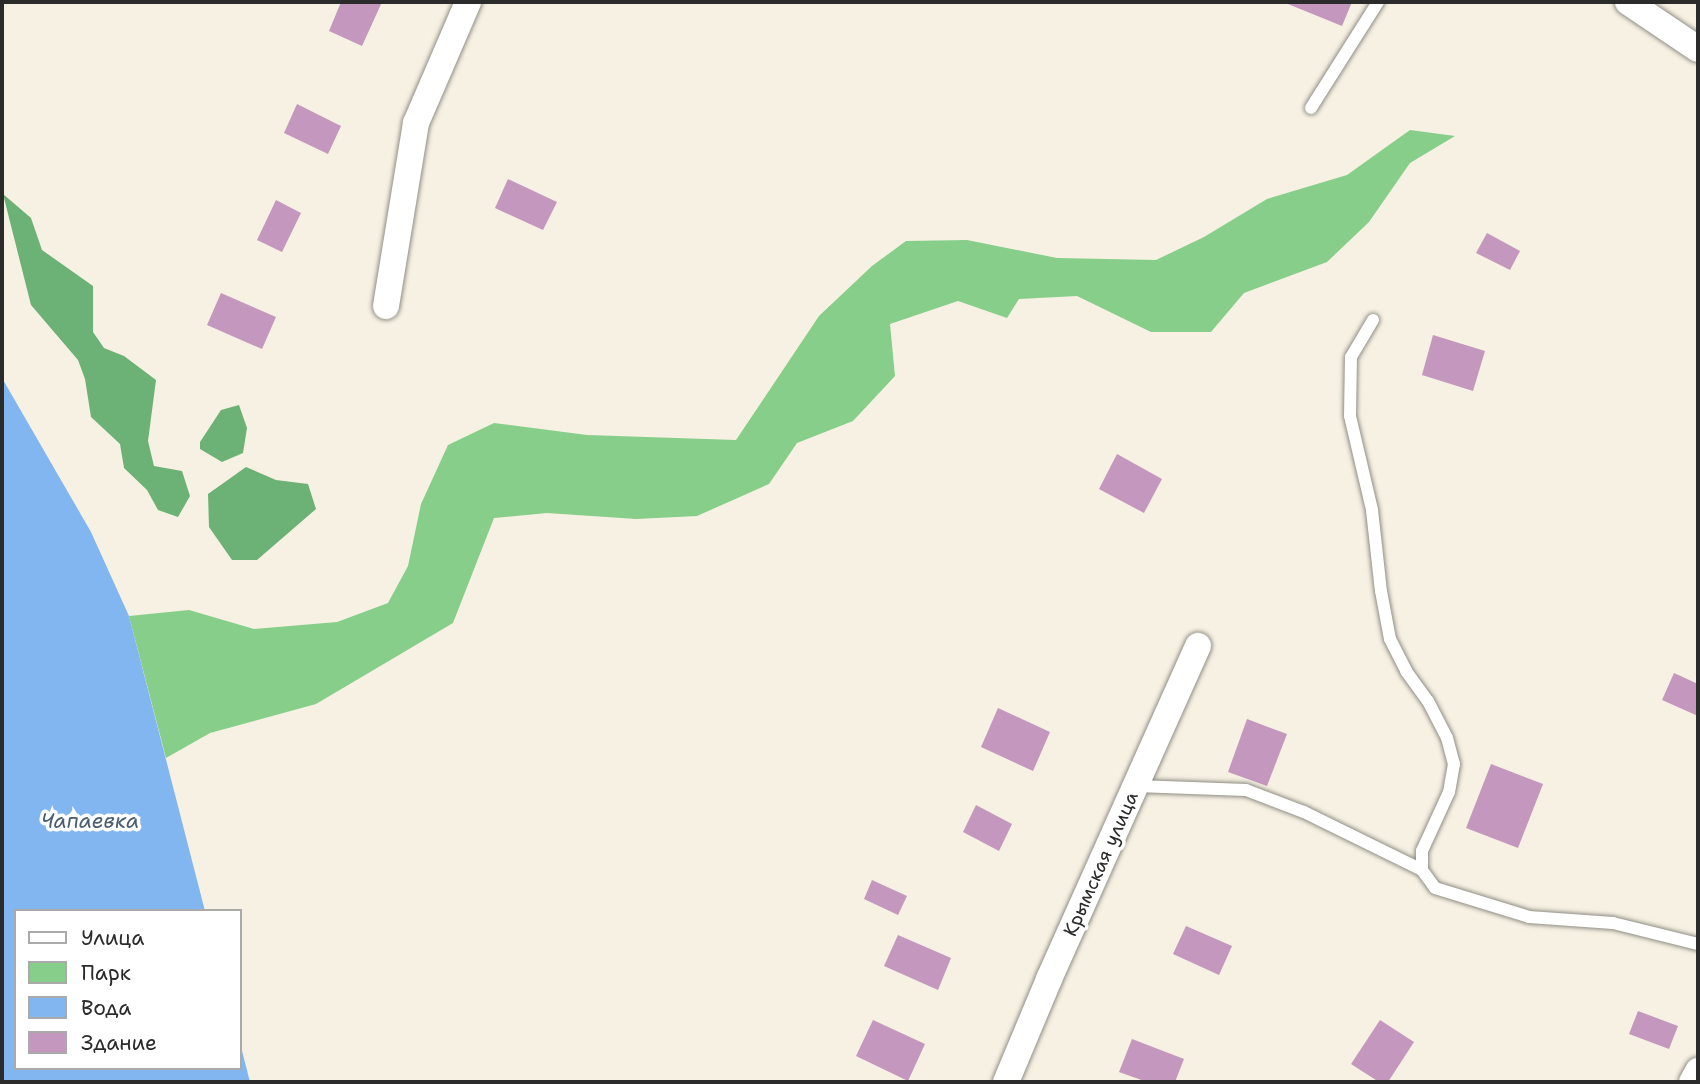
<!DOCTYPE html>
<html>
<head>
<meta charset="utf-8">
<style>
	body { margin:0 }
	#map { position:relative; width:1700px; height:1084px; overflow:hidden; background:#f6f1e2; font-family:"Shantell Sans",sans-serif }
	div>[style] { position:absolute }
	[style*='--x'] { left:calc(var(--x)*1px); top:calc(var(--y)*1px); width:calc(var(--w)*1px); rotate:calc(var(--a)*1deg) }
	.green>* { inset:0; background:#86ce89 }
	.forest>* { inset:0; background:#6cb175 }
	.water>* { inset:0; background:#82b6f0 }
	.building>* { inset:0; background:#c497bf }
	.roads { filter:drop-shadow(0 0 2px #908e86) drop-shadow(0 0 2px #908e86) }
	.lane>* { height:12px; margin:-6px; padding:0 6px; transform-origin:6px; border-radius:6px; background:#fff }
	.street>* { height:26px; margin:-13px; padding:0 13px; transform-origin:13px; border-radius:13px; background:#fff }
	span { translate:-50% -50%; white-space:nowrap; text-align:center; line-height:1.15; -webkit-text-stroke:7px #fff; paint-order:stroke }
	.street-label { font-size:19px; color:#2b2b2b }
	.water-label { font-size:21px; color:#495c70; font-style:italic }
	.frame { position:absolute; inset:0; border:4px solid #2b2b2b; pointer-events:none }
	.legend { position:absolute; left:14px; top:909px; width:228px; height:161px; box-sizing:border-box; background:#fff; border:2px solid #aaa; margin:0; padding:9px 12px; list-style:none; font-size:21px; color:#2b2b2b }
	.legend li { display:flex; align-items:center; gap:14px; height:35px }
	.legend b { width:35px; border:2px solid #aaa }
</style>
</head>
<body>
<div id="map">
	<div class="green">
		<div style="clip-path:polygon(1410px 130px,1455px 136px,1410px 163px,1369px 222px,1327px 262px,1244px 293px,1211px 332px,1151px 332px,1077px 296px,1019px 299px,1007px 318px,958px 301px,890px 324px,895px 376px,853px 421px,797px 443px,769px 484px,697px 516px,636px 519px,547px 513px,494px 518px,453px 623px,316px 704px,210px 733px,166px 758px,129px 616px,189px 610px,254px 629px,337px 622px,388px 603px,408px 566px,421px 504px,448px 445px,494px 423px,587px 435px,736px 440px,819px 316px,872px 266px,906px 241px,967px 240px,1057px 258px,1156px 260px,1204px 237px,1267px 199px,1347px 175px)"></div>
	</div>
	<div class="forest">
		<div style="clip-path:polygon(3px 194px,31px 218px,42px 250px,93px 286px,93px 332px,104px 348px,124px 356px,156px 380px,148px 441px,154px 466px,182px 471px,190px 496px,178px 517px,158px 510px,147px 490px,124px 468px,120px 444px,91px 417px,85px 379px,78px 360px,31px 305px)"></div>
		<div style="clip-path:polygon(239px 405px,247px 428px,243px 453px,222px 462px,200px 449px,200px 442px,221px 410px)"></div>
		<div style="clip-path:polygon(246px 467px,276px 480px,308px 484px,316px 509px,257px 560px,232px 560px,209px 527px,208px 494px)"></div>
	</div>
	<div class="water">
		<div style="clip-path:polygon(2px 378px,91px 532px,129px 616px,205px 911px,16px 911px,16px 1068px,240px 1068px,240px 1043px,250px 1082px,2px 1082px)"></div>
	</div>
	<div class="building">
		<div style="clip-path:polygon(341px 2px,382px 2px,362px 46px,329px 31px)"></div>
		<div style="clip-path:polygon(1283px 2px,1352px 2px,1342px 26px)"></div>
		<div style="clip-path:polygon(297px 104px,341px 126px,328px 154px,284px 133px)"></div>
		<div style="clip-path:polygon(508px 179px,557px 202px,543px 230px,495px 208px)"></div>
		<div style="clip-path:polygon(276px 200px,301px 213px,282px 252px,257px 240px)"></div>
		<div style="clip-path:polygon(1487px 233px,1520px 251px,1510px 270px,1476px 253px)"></div>
		<div style="clip-path:polygon(221px 293px,276px 317px,262px 349px,207px 325px)"></div>
		<div style="clip-path:polygon(1433px 335px,1485px 351px,1473px 391px,1422px 375px)"></div>
		<div style="clip-path:polygon(1117px 454px,1162px 479px,1144px 513px,1099px 489px)"></div>
		<div style="clip-path:polygon(1674px 673px,1698px 684px,1698px 716px,1662px 700px)"></div>
		<div style="clip-path:polygon(998px 708px,1050px 732px,1033px 771px,981px 747px)"></div>
		<div style="clip-path:polygon(1247px 719px,1287px 734px,1267px 786px,1228px 772px)"></div>
		<div style="clip-path:polygon(1491px 764px,1543px 784px,1518px 848px,1466px 828px)"></div>
		<div style="clip-path:polygon(976px 805px,1012px 824px,999px 851px,963px 832px)"></div>
		<div style="clip-path:polygon(872px 880px,907px 896px,898px 915px,864px 899px)"></div>
		<div style="clip-path:polygon(1186px 926px,1232px 946px,1219px 975px,1173px 954px)"></div>
		<div style="clip-path:polygon(898px 935px,951px 958px,938px 990px,884px 966px)"></div>
		<div style="clip-path:polygon(1638px 1011px,1678px 1026px,1669px 1049px,1629px 1034px)"></div>
		<div style="clip-path:polygon(873px 1020px,925px 1044px,908px 1081px,856px 1056px)"></div>
		<div style="clip-path:polygon(1380px 1020px,1414px 1042px,1388px 1082px,1379px 1082px,1351px 1064px)"></div>
		<div style="clip-path:polygon(1132px 1039px,1184px 1059px,1175px 1082px,1147px 1082px,1119px 1072px)"></div>
	</div>
	<div class="roads">
		<div class="lane">
			<div style="--x:1311;--y:108;--w:125;--a:-57.7"></div>
			<div style="--x:1373;--y:320;--w:43;--a:120.7"></div>
			<div style="--x:1351;--y:357;--w:59;--a:91"></div>
			<div style="--x:1350;--y:416;--w:97;--a:76.8"></div>
			<div style="--x:1372;--y:510;--w:81;--a:83.7"></div>
			<div style="--x:1381;--y:591;--w:49;--a:79.4"></div>
			<div style="--x:1390;--y:639;--w:36;--a:63"></div>
			<div style="--x:1406;--y:671;--w:37;--a:54"></div>
			<div style="--x:1428;--y:701;--w:42;--a:62.8"></div>
			<div style="--x:1447;--y:738;--w:27;--a:75"></div>
			<div style="--x:1454;--y:764;--w:28;--a:100"></div>
			<div style="--x:1449;--y:792;--w:65;--a:114.6"></div>
			<div style="--x:1422;--y:851;--w:19;--a:90"></div>
			<div style="--x:1422;--y:870;--w:22;--a:54"></div>
			<div style="--x:1435;--y:888;--w:98;--a:17.1"></div>
			<div style="--x:1529;--y:917;--w:84;--a:4.1"></div>
			<div style="--x:1613;--y:923;--w:88;--a:13.9"></div>
			<div style="--x:1136;--y:786;--w:110;--a:2.1"></div>
			<div style="--x:1246;--y:790;--w:62;--a:20.8"></div>
			<div style="--x:1304;--y:812;--w:131;--a:26.2"></div>
		</div>
		<div class="street">
			<div style="--x:1628;--y:2;--w:84;--a:33.9"></div>
			<div style="--x:386;--y:306;--w:185;--a:-80.7"></div>
			<div style="--x:416;--y:123;--w:132;--a:-66.7"></div>
			<div style="--x:1006;--y:1082;--w:112;--a:-67.3"></div>
			<div style="--x:1049;--y:979;--w:365;--a:-65.9"></div>
			<div style="--x:1692;--y:1082;--w:13;--a:-61"></div>
		</div>
	</div>
	<div class="street-label">
		<span style="left:1101px;top:864px;rotate:-66deg">Крымская улица</span>
	</div>
	<div class="water-label">
		<span style="left:90px;top:821px">Чапаевка</span>
	</div>
	<div class="frame"></div>
	<ul class="legend">
	<li><b style="height:9px;background:#fff"></b>Улица</li>
	<li><b style="height:19px;background:#86ce89"></b>Парк</li>
	<li><b style="height:19px;background:#82b6f0"></b>Вода</li>
	<li><b style="height:19px;background:#c497bf"></b>Здание</li>
	</ul>
</div>
</body>
</html>
